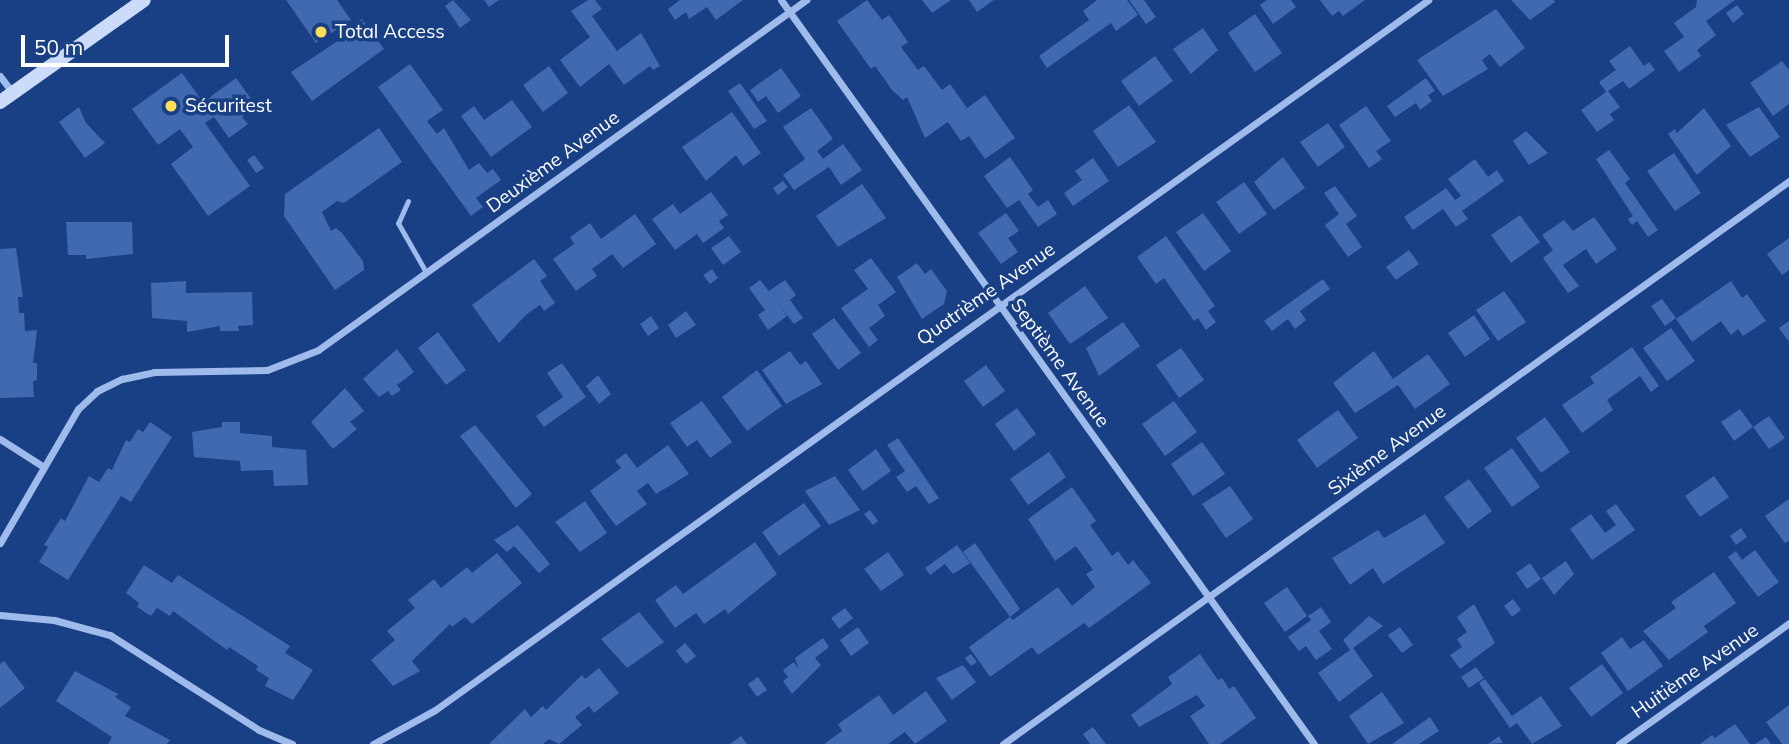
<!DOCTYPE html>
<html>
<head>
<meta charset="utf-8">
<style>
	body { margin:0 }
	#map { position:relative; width:1789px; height:744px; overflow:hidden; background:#193f85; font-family:Mulish,sans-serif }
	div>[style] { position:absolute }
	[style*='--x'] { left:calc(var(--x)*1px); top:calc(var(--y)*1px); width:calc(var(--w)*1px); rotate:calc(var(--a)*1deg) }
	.building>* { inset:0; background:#4169af }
	.service>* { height:5px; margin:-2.5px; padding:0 2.5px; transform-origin:2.5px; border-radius:2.5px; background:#9fbbec }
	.minor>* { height:7px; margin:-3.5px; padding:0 3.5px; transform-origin:3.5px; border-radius:3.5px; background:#9fbbec }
	.secondary>* { height:14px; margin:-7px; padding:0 7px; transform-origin:7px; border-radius:7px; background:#cbdbf9 }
	.dots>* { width:19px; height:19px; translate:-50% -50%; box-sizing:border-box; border:4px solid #193f85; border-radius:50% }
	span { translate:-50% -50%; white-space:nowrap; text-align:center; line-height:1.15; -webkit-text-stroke:7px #193f85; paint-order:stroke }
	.poi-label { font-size:19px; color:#fff }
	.left { translate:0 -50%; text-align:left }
	.street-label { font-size:19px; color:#fff }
	.scale { position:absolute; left:21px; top:35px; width:208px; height:32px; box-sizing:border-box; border:4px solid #fff; border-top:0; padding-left:9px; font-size:21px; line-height:24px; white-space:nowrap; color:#fff; -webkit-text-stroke:5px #193f85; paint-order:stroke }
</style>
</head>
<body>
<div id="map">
	<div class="building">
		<div style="clip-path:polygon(286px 0,337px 0,351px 20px,316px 43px)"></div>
		<div style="clip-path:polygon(453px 0,471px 20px,460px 28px,445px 6px)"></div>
		<div style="clip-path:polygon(484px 0,499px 0,489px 7px)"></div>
		<div style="clip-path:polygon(588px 0,595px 0,602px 9px,592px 16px,617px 51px,641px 33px,660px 66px,653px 70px,650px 66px,624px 85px,609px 64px,580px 87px,560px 60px,590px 37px,571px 11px)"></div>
		<div style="clip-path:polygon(743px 0,716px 20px,707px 7px,689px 19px,686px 12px,675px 20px,668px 9px,680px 0)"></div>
		<div style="clip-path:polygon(867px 0,882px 20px,889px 15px,908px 42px,901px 47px,918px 70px,924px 66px,942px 90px,950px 84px,967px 108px,985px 95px,1015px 138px,985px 159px,969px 136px,961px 141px,948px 122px,925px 138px,907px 97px,903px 100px,892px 90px,875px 66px,871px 69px,837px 21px)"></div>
		<div style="clip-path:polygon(922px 0,951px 0,932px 13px)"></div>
		<div style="clip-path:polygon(969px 0,994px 0,977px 12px)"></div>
		<div style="clip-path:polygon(1097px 0,1127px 0,1138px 15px,1116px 31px,1111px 23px,1047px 68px,1039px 56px,1089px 20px,1083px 11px)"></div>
		<div style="clip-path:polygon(1129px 0,1144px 0,1156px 17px,1146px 24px)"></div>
		<div style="clip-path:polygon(1267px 0,1291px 0,1296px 7px,1273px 24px,1260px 5px)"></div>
		<div style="clip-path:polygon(1320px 0,1365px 0,1343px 16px,1339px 11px,1332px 16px)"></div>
		<div style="clip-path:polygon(1511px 0,1554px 0,1555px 2px,1530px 20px)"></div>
		<div style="clip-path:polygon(1697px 0,1735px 0,1706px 21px,1716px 35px,1697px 50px,1701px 56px,1679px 72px,1664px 51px,1684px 37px,1674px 23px,1696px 7px)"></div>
		<div style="clip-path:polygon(1737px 5px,1744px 14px,1733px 23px,1726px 13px)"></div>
		<div style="clip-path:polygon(1496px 9px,1525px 48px,1500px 67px,1490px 54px,1482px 60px,1488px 69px,1443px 96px,1417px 60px)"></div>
		<div style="clip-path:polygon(1255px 14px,1282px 53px,1255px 72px,1228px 33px)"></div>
		<div style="clip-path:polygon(362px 19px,384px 49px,312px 101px,291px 72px,356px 29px,353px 25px)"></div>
		<div style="clip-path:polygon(1203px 28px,1218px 50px,1191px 74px,1173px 49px)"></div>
		<div style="clip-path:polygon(1630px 46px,1644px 66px,1649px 62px,1655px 70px,1629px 89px,1623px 81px,1608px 91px,1620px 107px,1610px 114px,1614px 120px,1597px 132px,1581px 110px,1606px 92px,1599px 82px,1616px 70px,1609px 61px)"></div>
		<div style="clip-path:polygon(1155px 56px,1173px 81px,1139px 106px,1121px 81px)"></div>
		<div style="clip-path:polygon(1782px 61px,1789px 70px,1789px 104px,1773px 116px,1750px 83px)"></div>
		<div style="clip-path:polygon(410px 64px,443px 110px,427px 121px,437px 134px,444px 128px,469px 170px,479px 163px,487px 173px,493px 169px,501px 180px,476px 198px,483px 207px,471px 216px,378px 87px)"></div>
		<div style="clip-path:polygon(549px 66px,568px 93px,543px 112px,523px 85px)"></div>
		<div style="clip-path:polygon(781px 68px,801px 96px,778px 113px,766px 96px,758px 102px,750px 90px)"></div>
		<div style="clip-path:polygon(182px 73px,203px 102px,236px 78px,257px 107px,242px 117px,248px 124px,229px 138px,214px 117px,205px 123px,250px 186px,208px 216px,171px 164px,193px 147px,180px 129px,158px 145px,132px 109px)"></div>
		<div style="clip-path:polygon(1426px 78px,1435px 91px,1428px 95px,1432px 101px,1420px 110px,1416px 103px,1395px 117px,1387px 106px)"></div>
		<div style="clip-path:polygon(740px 83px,767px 121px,754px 129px,728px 91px)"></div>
		<div style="clip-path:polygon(512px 100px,532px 127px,491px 157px,461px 116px,474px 106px,484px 120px)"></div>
		<div style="clip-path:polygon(1129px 105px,1156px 142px,1118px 167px,1093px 131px)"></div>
		<div style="clip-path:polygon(1366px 106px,1391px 141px,1376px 151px,1382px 159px,1369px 168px,1339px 125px)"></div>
		<div style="clip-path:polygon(79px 107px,86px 123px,105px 143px,85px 158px,59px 122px)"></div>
		<div style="clip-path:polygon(1759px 107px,1780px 137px,1750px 157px,1726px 125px)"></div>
		<div style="clip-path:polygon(811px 108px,833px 139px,817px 151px,823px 159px,843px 144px,862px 170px,841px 185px,829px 167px,794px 190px,783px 175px,805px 159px,783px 127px)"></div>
		<div style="clip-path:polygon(1704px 108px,1731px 146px,1697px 175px,1668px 134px,1675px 129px,1677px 133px)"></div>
		<div style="clip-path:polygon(732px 112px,761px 153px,743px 166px,736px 155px,706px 181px,682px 147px)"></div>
		<div style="clip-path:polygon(1328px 123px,1345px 147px,1318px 167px,1300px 142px)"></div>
		<div style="clip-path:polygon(379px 128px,402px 162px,344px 203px,337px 201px,322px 212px,331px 231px,336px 228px,342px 233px,363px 261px,364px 270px,335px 290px,284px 216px,285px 194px)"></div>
		<div style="clip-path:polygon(1526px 131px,1548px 153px,1529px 165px,1513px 141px)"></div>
		<div style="clip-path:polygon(1609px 150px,1630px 179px,1625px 183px,1658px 230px,1648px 237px,1637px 221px,1632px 225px,1628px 219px,1633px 216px,1596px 159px)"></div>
		<div style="clip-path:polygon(1674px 153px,1701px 193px,1675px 211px,1647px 171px)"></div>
		<div style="clip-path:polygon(254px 155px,264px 168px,256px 173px,247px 160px)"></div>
		<div style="clip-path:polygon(1010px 157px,1033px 190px,1028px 194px,1038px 207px,1048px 200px,1057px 214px,1038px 227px,1019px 200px,1007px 208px,984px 176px)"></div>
		<div style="clip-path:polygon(1283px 157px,1305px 188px,1274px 210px,1254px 182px)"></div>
		<div style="clip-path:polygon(1093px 158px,1109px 181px,1073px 206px,1064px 193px,1082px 180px,1075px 171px)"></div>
		<div style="clip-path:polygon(1475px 159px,1488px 177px,1497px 170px,1504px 181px,1462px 211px,1468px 219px,1456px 227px,1443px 209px,1413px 230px,1404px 217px,1446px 188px,1455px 200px,1461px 196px,1448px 179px)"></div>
		<div style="clip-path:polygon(783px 181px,788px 187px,778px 195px,773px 188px)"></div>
		<div style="clip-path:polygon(1244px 182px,1267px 214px,1239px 234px,1216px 202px)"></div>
		<div style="clip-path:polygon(862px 184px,886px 218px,838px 247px,816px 216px)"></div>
		<div style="clip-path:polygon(1335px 186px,1357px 216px,1346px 224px,1362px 247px,1348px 257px,1325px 225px,1339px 214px,1324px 193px)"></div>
		<div style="clip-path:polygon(711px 192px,728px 215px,719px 221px,724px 228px,703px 243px,697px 234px,675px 250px,652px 219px,673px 204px,680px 214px)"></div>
		<div style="clip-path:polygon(1006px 213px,1019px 231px,1008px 238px,1018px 252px,1001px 264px,978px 233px)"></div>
		<div style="clip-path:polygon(1203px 213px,1231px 251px,1204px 271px,1176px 232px)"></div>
		<div style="clip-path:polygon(635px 214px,656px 244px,623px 268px,612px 254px,592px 269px,597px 276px,576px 291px,553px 259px,574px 244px,570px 237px,590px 223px,601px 239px)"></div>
		<div style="clip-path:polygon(1520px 215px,1540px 242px,1511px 263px,1491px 235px)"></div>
		<div style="clip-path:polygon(1594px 217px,1617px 249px,1596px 264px,1586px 249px,1563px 265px,1579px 286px,1568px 293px,1543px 258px,1553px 250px,1542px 235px,1564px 220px,1573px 231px)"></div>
		<div style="clip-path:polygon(66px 222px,132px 222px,133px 254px,86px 259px,86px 255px,68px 255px)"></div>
		<div style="clip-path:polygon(729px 236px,741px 252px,723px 265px,711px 248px)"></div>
		<div style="clip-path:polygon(1166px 236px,1215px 306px,1208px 311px,1216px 322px,1206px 330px,1198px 318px,1194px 321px,1164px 278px,1156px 284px,1137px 257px)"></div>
		<div style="clip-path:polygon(1789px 238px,1789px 270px,1782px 275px,1767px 254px)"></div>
		<div style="clip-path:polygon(16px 248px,23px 297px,18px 297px,19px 313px,24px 313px,25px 331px,37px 330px,33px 363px,37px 363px,37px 380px,33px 381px,34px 397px,0 398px,0 249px)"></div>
		<div style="clip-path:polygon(1409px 250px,1419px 264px,1396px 280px,1386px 267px)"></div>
		<div style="clip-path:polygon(871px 258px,896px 292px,878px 305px,885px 316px,869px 328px,878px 340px,869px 347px,841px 308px,868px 289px,854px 270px)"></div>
		<div style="clip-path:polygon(534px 259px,547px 276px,540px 281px,555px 303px,544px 311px,540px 305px,527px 314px,499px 343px,472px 305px)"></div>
		<div style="clip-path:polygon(917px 263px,925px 274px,931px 269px,947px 291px,944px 304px,922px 319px,897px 277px)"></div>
		<div style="clip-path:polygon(712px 269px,718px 278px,710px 284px,703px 275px)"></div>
		<div style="clip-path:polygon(1323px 279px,1330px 289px,1300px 311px,1306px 320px,1295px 329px,1288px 319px,1272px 331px,1264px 321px)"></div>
		<div style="clip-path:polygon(760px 280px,769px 291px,785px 280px,796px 295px,790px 300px,803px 318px,794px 324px,778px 304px,787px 316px,768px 330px,758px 315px,765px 310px,749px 288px)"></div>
		<div style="clip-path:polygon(186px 281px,186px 293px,252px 292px,253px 325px,238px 326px,239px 331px,220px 331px,220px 326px,187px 332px,187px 321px,152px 318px,151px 283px)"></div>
		<div style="clip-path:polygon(1731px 281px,1742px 298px,1747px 294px,1766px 321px,1743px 336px,1738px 329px,1731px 335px,1721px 321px,1692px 342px,1676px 319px)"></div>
		<div style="clip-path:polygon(1085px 286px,1108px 318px,1070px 344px,1048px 313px)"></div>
		<div style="clip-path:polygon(1504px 291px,1526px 322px,1498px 341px,1476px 310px)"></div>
		<div style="clip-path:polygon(1662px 299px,1676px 318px,1665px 326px,1651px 306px)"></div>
		<div style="clip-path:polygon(686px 311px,696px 325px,676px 338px,668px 325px)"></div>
		<div style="clip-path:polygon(1474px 315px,1490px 339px,1465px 357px,1448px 333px)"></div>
		<div style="clip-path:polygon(651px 316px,659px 328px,648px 336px,640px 324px)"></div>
		<div style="clip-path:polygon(834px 318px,861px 353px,838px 370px,812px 334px)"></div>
		<div style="clip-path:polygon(1789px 321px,1789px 342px,1779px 328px)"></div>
		<div style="clip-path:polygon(1123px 322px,1140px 346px,1099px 376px,1086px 348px)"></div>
		<div style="clip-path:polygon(1671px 328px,1695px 361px,1667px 381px,1643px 348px)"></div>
		<div style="clip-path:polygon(438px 332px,466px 370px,446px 385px,418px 348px)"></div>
		<div style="clip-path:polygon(1632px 347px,1659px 386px,1651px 392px,1640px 376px,1607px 400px,1613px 410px,1582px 433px,1562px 405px,1594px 383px,1590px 377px)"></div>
		<div style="clip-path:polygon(1181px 348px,1204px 380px,1179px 398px,1156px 365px)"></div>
		<div style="clip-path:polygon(397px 349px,414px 372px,397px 385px,401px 390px,392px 396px,388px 391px,379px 397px,363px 379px)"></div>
		<div style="clip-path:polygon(790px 351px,800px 365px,806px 361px,822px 384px,786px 404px,762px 370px)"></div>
		<div style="clip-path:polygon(1374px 351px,1393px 379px,1428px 354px,1450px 384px,1415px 409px,1398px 385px,1355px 413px,1333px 383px)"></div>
		<div style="clip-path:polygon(562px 363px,586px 397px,544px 427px,536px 416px,563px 397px,547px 373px)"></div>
		<div style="clip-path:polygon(986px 365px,1005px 391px,983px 407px,964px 381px)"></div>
		<div style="clip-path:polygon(757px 370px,782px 406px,747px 431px,722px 397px)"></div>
		<div style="clip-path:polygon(598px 375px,611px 394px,599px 404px,586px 386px)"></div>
		<div style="clip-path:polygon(345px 388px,364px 411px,350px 422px,357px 429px,333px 449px,311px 422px)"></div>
		<div style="clip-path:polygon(702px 401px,732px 442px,710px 458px,697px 440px,687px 447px,670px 423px)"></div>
		<div style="clip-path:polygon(1174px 401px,1197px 432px,1165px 456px,1142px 424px)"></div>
		<div style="clip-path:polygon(1017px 408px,1036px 434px,1014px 451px,995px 424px)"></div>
		<div style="clip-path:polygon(1740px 409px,1753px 427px,1734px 441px,1721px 422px)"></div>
		<div style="clip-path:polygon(1338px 410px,1358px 438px,1317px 468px,1297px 440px)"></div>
		<div style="clip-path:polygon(1769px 416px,1785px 438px,1769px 449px,1753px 427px)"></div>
		<div style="clip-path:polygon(1545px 417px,1570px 452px,1541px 473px,1516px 438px)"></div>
		<div style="clip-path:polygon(150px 422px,172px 437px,131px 502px,121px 496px,68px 580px,39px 562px,48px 547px,44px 545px,61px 518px,65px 521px,89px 476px,99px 482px,108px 468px,112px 470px,126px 440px,130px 442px,138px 429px,143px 432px)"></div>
		<div style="clip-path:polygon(222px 422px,240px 422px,240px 433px,272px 436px,272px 447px,306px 450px,308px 485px,274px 486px,273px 470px,241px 471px,240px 461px,194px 457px,192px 432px,222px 427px)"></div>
		<div style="clip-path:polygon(475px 425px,532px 494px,516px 508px,460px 436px)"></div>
		<div style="clip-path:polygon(898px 438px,939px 498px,929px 504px,916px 486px,907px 492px,896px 477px,905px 471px,887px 445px)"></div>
		<div style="clip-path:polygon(1202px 442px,1225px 474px,1193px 496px,1171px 464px)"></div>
		<div style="clip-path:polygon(668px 445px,689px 474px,656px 494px,648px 483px,637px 491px,647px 504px,616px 526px,590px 491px,621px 468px,615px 461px,626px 453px,637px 468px)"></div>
		<div style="clip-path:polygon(1512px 448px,1540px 487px,1512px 507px,1484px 468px)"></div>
		<div style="clip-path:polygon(876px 449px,891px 471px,863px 491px,848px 470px)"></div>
		<div style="clip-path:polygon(1049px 452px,1066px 477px,1028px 505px,1010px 479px)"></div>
		<div style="clip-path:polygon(835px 476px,860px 510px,829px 525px,805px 491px)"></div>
		<div style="clip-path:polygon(1714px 476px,1729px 497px,1700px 517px,1685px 496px)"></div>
		<div style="clip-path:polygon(1469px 479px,1492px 511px,1468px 529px,1444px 497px)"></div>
		<div style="clip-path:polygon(1230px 486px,1253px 519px,1226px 538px,1202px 504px)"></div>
		<div style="clip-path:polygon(1072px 487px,1096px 521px,1090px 525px,1112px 556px,1118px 551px,1128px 565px,1133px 560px,1151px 583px,1089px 628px,1084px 623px,1038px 655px,1032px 647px,990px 677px,969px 647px,1010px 617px,963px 552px,975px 543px,1020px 609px,1010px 617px,1013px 620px,1058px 587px,1072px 606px,1095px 587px,1086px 574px,1093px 570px,1076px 546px,1055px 561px,1028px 519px)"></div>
		<div style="clip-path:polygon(1789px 499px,1789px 541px,1785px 543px,1765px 516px)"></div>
		<div style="clip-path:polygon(585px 501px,607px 533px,580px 552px,555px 522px)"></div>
		<div style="clip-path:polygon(804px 503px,821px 526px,779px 556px,762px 532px)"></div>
		<div style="clip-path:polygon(1616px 504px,1635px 530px,1592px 560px,1570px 529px,1591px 514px,1605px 533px,1616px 525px,1606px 511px)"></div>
		<div style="clip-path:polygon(870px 510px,878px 521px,873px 525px,864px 514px)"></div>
		<div style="clip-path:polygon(1425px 514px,1445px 543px,1383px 584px,1373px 568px,1350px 585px,1332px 558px,1378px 530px,1384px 538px)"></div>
		<div style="clip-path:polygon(518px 525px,550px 564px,539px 573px,514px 546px,507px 552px,494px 540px)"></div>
		<div style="clip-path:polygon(1741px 528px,1747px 537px,1736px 545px,1730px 536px)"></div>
		<div style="clip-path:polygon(755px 542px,777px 574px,728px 614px,725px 609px,704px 624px,696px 613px,675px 628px,655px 600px,676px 585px,683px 594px)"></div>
		<div style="clip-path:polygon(957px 545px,970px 563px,953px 574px,945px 564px,930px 575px,925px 568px)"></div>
		<div style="clip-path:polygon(1755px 550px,1779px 582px,1758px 597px,1728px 557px,1736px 551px,1742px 560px)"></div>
		<div style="clip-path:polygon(888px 552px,904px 575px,881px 591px,864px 569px)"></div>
		<div style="clip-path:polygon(497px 553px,522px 583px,472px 624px,465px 617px,452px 627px,450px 624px,412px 661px,420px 671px,393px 686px,371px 660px,395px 640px,387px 631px,415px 608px,408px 600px,434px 579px,441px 588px,467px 567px,472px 573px)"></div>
		<div style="clip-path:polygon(1566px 561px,1574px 574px,1554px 595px,1542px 578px)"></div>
		<div style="clip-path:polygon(1530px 563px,1541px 579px,1527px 589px,1516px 573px)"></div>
		<div style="clip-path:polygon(144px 565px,172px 583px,178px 575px,290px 646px,285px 653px,313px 670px,293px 700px,265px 686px,269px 678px,256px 670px,258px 666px,229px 647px,227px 650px,173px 611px,170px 616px,157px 608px,151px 616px,137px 607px,139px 603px,126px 593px)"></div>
		<div style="clip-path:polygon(1714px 572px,1736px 603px,1704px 626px,1708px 632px,1669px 660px,1643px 631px,1676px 608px,1671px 602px)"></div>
		<div style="clip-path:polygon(1287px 587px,1307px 616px,1285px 632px,1264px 603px)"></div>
		<div style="clip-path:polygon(1513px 599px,1521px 610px,1512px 617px,1504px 606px)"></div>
		<div style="clip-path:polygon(1474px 604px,1495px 643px,1460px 669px,1450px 655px,1462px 647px,1457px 639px,1467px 632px,1457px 617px)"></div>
		<div style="clip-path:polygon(1321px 607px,1331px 622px,1319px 631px,1332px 649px,1316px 660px,1306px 646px,1299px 651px,1288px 637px,1311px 620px,1308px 616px)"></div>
		<div style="clip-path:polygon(845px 608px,853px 618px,839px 629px,831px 618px)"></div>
		<div style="clip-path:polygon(639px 612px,664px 642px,627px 668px,601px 639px)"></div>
		<div style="clip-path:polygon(1369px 616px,1383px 626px,1353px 648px,1373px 676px,1339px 702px,1318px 673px,1350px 650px,1343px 640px)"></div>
		<div style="clip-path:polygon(858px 627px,869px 643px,851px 656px,840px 640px)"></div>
		<div style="clip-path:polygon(1400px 627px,1413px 645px,1402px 653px,1388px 635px)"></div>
		<div style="clip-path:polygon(1622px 637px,1630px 649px,1644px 640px,1663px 666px,1628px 691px,1601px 653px)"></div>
		<div style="clip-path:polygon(823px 638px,829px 647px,815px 658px,821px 665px,792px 694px,783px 681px,788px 677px,783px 670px,794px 662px,799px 670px,795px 658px)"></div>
		<div style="clip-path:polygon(685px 643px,696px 656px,686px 664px,676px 651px)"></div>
		<div style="clip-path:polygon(971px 654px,977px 662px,971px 666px,965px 658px)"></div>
		<div style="clip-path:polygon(1200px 654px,1218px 680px,1222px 678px,1229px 689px,1234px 686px,1256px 718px,1220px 744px,1209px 744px,1190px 716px,1205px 706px,1197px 695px,1139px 727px,1131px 715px,1172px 684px,1168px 677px)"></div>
		<div style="clip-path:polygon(4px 661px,25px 688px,0 708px,0 664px)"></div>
		<div style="clip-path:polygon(1602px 664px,1623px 693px,1591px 717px,1569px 688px)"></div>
		<div style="clip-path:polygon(963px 665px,976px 682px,952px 700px,936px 678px)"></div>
		<div style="clip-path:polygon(1476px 667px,1484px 678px,1469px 688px,1461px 677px)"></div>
		<div style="clip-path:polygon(599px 668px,619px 693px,594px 713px,589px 706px,575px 717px,582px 725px,559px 744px,549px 739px,543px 744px,489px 744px,525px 709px,531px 717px,543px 706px,546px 710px,582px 675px,585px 679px)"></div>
		<div style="clip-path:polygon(75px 671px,118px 694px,115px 697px,131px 707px,125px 716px,170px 740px,167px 744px,108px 744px,112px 737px,56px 701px)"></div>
		<div style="clip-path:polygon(758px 677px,767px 690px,757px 697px,748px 684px)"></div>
		<div style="clip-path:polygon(1485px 679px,1512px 716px,1541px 696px,1562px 726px,1532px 744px,1517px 723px,1510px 728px,1479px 683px)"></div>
		<div style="clip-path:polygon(926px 691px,947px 721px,915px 744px,905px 732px,888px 744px,824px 744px,842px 731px,838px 724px,879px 695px,893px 715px)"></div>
		<div style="clip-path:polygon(1382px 692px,1404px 723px,1368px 744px,1349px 716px)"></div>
		<div style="clip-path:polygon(1789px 705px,1789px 744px,1782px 744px,1766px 722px)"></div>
		<div style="clip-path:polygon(1430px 717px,1439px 731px,1419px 744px,1392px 744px)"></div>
		<div style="clip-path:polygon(1735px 724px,1750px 744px,1700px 744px,1712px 735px,1715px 738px)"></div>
		<div style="clip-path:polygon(1093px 727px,1106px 744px,1090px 744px,1083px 734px)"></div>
		<div style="clip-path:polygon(741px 736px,747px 744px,730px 744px)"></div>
		<div style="clip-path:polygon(1499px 736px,1503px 743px,1488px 744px)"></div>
		<div style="clip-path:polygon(1766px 737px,1771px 744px,1755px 744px)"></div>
	</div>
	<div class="service">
		<div style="--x:408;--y:201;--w:24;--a:114"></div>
		<div style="--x:398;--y:223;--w:56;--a:60.3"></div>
	</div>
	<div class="minor">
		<div style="--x:781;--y:0;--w:915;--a:54.38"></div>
		<div style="--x:0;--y:76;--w:20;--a:53"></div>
		<div style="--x:0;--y:439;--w:52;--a:32.5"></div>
		<div style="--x:0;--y:543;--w:155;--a:-59.8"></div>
		<div style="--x:78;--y:409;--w:26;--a:-43"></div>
		<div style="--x:97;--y:391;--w:28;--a:-26"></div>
		<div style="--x:122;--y:379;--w:33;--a:-12"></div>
		<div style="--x:154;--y:372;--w:113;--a:-1"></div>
		<div style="--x:267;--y:370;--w:55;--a:-21.4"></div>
		<div style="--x:318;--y:350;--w:601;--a:-35.65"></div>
		<div style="--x:0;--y:615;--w:54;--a:5.3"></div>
		<div style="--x:54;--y:620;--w:58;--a:15"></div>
		<div style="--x:110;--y:635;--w:177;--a:32.5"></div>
		<div style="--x:259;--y:730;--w:36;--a:23"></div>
		<div style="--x:373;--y:744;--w:71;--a:-28.7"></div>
		<div style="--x:435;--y:710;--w:1221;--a:-35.56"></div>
		<div style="--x:1003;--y:744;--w:967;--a:-35.61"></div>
		<div style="--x:1619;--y:744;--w:209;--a:-35.4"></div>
	</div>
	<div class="secondary">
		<div style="--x:0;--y:102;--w:176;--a:-35.3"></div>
	</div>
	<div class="dots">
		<div style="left:321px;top:32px;background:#ffde5a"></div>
		<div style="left:171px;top:106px;background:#ffde5a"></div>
	</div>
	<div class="poi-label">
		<span class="left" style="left:335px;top:32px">Total Access</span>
		<span class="left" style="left:185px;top:106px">Sécuritest</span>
	</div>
	<div class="street-label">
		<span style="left:553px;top:162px;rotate:-36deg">Deuxième Avenue</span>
		<span style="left:986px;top:294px;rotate:-35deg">Quatrième Avenue</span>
		<span style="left:1060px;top:363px;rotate:54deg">Septième Avenue</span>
		<span style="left:1387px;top:450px;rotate:-36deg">Sixième Avenue</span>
		<span style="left:1695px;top:671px;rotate:-35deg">Huitième Avenue</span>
	</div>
	<div class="scale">50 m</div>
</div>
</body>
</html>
